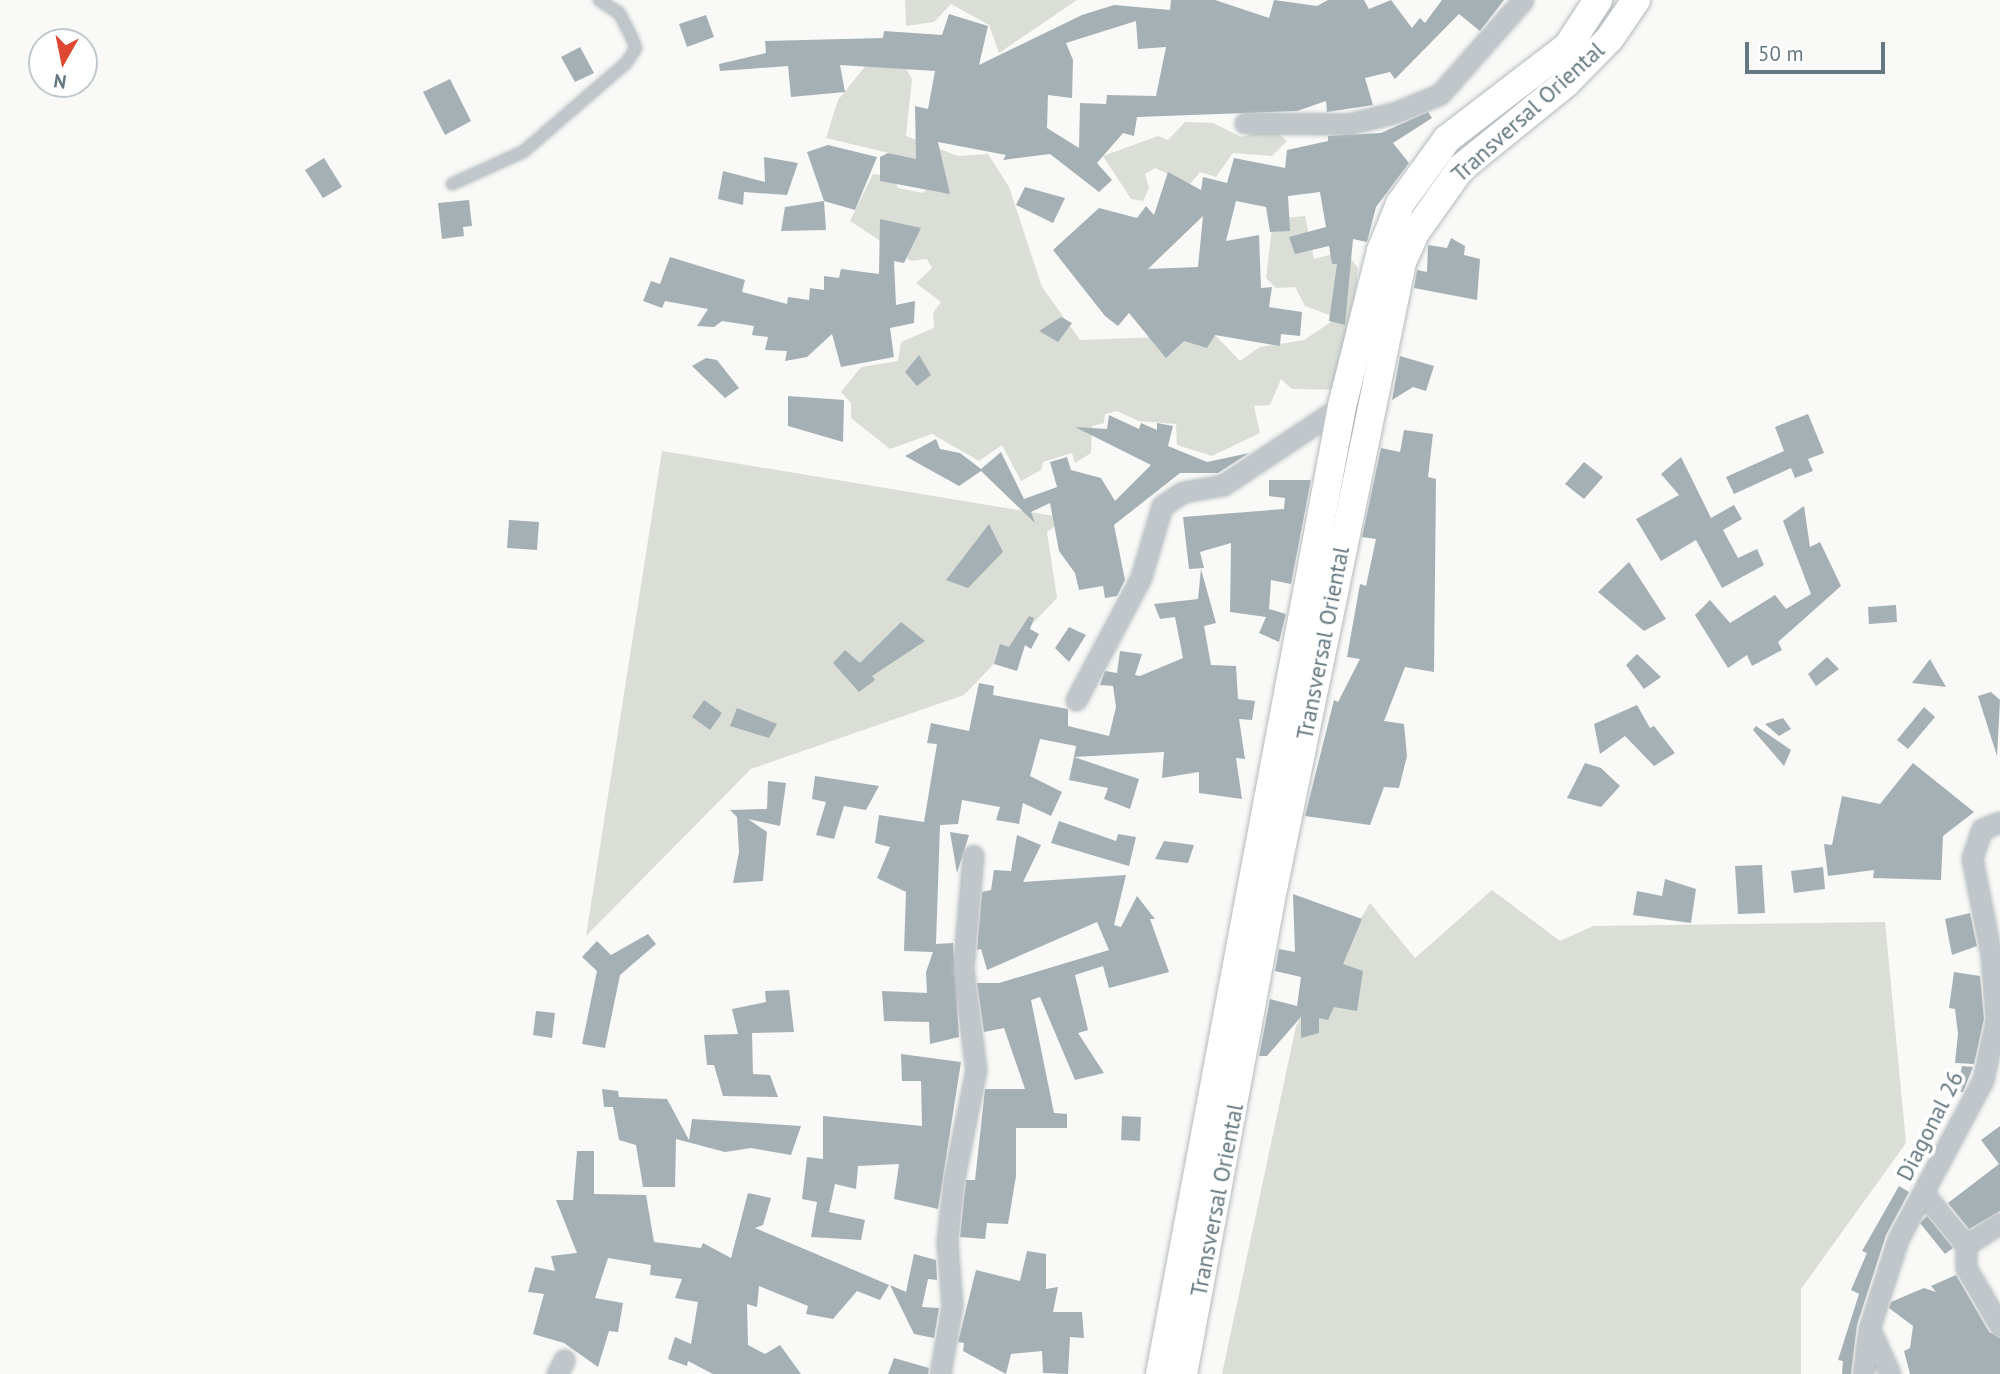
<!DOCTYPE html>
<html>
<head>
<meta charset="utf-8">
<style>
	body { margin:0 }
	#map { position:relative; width:2000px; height:1374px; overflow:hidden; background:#f9f9f7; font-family:"PT Sans",sans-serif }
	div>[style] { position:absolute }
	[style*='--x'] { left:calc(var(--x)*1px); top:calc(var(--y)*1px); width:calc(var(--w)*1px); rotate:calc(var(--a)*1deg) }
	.green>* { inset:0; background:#daded7 }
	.building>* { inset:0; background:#a5b0b4 }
	.roads { filter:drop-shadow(0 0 2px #b3babd) drop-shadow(0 0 2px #b3babd) }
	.service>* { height:10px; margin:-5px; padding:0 5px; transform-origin:5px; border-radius:5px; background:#c0c6c9 }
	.minor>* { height:19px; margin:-9.5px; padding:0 9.5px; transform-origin:9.5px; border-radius:9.5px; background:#c0c6c9 }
	.secondary>* { height:28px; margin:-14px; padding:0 14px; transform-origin:14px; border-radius:14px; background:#fff }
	span { translate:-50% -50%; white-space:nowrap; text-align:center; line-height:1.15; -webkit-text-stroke:7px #fff; paint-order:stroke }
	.street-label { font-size:23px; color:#657881 }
	.north { position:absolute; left:28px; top:28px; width:70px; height:70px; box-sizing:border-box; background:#fff; border:2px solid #c1c9cd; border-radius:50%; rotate:189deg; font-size:19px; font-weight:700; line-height:28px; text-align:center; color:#657881 }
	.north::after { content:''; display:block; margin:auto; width:24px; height:32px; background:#de4732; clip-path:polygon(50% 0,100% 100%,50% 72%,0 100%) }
	.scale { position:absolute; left:1745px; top:42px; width:140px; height:32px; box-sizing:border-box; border:4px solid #657881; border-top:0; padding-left:9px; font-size:21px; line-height:24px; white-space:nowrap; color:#657881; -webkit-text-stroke:5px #fff; paint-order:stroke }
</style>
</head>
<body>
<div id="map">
	<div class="green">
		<div style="clip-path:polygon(905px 0,1077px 0,999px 53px,989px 25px,951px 4px,934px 22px,906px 26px)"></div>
		<div style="clip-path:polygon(897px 53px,912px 79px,906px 136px,958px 156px,988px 154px,1009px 187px,1042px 287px,1080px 340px,1215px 335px,1240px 361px,1260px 347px,1304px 340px,1337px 318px,1305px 306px,1295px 287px,1276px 288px,1266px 278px,1273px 219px,1305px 216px,1314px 259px,1344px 251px,1358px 268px,1354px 312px,1379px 350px,1363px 390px,1292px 389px,1281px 379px,1270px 405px,1254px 406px,1260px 433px,1212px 456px,1177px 445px,1176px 424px,1138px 421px,1117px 411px,1105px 414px,1104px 423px,1092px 426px,1091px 453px,1075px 463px,1072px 453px,1043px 462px,1041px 470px,1021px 481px,1002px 445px,979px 461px,932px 434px,890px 449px,851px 418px,851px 403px,841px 392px,861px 367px,898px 361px,901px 342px,934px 328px,933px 313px,941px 302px,916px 283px,932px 268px,927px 259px,911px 261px,850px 221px,873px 174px,894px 177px,898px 188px,923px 193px,935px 182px,918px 160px,826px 138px,838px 100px,875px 54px)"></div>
		<div style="clip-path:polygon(1185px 122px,1213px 123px,1241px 137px,1273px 129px,1287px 141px,1272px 156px,1233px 153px,1216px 177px,1200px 172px,1190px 184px,1155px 168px,1145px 174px,1149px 188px,1143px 201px,1131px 199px,1103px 156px,1158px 136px,1168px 140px)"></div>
		<div style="clip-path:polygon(662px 451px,1066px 518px,1047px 532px,1057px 598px,964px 695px,751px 769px,586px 936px)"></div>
		<div style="clip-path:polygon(1492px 890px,1560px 941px,1593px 926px,1885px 922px,1906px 1143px,1801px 1289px,1801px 1374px,1222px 1374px,1296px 1026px,1370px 903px,1415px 958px)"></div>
	</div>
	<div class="building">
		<div style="clip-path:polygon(evenodd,1171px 0,1215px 0,1269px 18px,1274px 0,1317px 6px,1328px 0,1364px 0,1369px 9px,1391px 0,1412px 28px,1420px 18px,1425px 23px,1442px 0,1504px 0,1480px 31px,1459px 14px,1395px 79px,1390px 72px,1365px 78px,1373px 105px,1327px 112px,1326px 101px,1297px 111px,1137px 117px,1134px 136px,1123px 133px,1097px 163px,1112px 180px,1099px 192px,1050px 154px,1003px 160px,1006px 155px,938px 142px,950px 194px,880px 181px,880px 157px,888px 153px,916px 159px,915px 106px,928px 109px,935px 71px,840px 65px,845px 92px,791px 97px,788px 66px,720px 71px,719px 64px,766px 53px,765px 41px,883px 38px,884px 31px,942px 35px,949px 14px,988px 26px,979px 65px,1082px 15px,1114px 5px,1170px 10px,1171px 0,1136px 21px,1138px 49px,1166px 47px,1156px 96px,1107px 95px,1106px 104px,1080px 103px,1079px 148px,1047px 128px,1048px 95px,1072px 98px,1073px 60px,1066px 43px,1136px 21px)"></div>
		<div style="clip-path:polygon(706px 15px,714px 37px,687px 47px,679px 24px)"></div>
		<div style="clip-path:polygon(580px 47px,594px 73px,575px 82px,561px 57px)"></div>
		<div style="clip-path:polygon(450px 79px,471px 121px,445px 135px,423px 92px)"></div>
		<div style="clip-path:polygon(evenodd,1428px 112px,1432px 118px,1393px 143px,1409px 163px,1376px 207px,1367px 242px,1353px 239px,1345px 325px,1329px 321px,1337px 264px,1332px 264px,1329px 246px,1295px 254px,1289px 237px,1326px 227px,1320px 192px,1288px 196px,1290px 231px,1270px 232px,1266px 207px,1236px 201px,1226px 241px,1259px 235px,1261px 288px,1272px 287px,1269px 307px,1302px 312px,1300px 336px,1281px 334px,1280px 346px,1215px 335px,1207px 348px,1184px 341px,1166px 358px,1129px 313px,1118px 326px,1105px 316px,1053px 250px,1099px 208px,1137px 218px,1146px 206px,1154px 215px,1168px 172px,1201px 190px,1203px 177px,1227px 183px,1234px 158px,1285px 168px,1287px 150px,1328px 141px,1328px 136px,1381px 133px,1428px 112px,1203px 216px,1198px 267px,1148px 269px,1203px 216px)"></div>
		<div style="clip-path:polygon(828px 145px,877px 157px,855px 210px,824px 201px,826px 230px,781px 231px,785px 207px,824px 201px,807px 152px)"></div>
		<div style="clip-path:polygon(764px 157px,798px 163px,787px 195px,744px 192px,743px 205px,718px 199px,723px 171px,765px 182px)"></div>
		<div style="clip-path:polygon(324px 158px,342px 187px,323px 198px,305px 170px)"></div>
		<div style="clip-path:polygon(1025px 187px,1065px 198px,1053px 223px,1016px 205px)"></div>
		<div style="clip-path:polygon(469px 200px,472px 226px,463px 227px,464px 236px,442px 239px,438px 203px)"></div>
		<div style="clip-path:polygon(880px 219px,921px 228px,904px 263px,894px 261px,896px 305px,915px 301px,914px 323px,890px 328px,894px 357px,841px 367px,832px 334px,807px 357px,785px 361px,787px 351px,765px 350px,768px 337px,752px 335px,754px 326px,722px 321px,714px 327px,697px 326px,708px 309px,665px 301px,662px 308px,643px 301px,651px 281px,660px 284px,670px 257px,745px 280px,742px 292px,787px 304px,788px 297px,809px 300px,810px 288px,824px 290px,824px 276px,839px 278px,841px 269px,879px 274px)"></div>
		<div style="clip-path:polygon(1451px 238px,1465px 246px,1464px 255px,1480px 259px,1477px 300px,1414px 288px,1417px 270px,1427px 272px,1428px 245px,1447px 248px)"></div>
		<div style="clip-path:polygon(1061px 317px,1072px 323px,1058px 342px,1039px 331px)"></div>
		<div style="clip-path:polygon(919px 355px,931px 375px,917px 386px,905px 372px)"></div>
		<div style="clip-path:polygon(1400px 356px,1434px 366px,1426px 391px,1413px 387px,1392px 400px)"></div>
		<div style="clip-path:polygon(706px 358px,717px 360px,739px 388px,725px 398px,692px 366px)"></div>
		<div style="clip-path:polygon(788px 396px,844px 400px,843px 442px,788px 426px)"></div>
		<div style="clip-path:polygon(1808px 414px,1824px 453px,1808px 459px,1813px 471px,1795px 478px,1791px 468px,1734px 494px,1726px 477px,1784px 451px,1775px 427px)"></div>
		<div style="clip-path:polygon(1109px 415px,1139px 429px,1141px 423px,1157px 430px,1157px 423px,1173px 426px,1168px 446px,1207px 462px,1249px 453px,1218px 473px,1180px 473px,1114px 525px,1125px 580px,1117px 596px,1105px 598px,1103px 586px,1079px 590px,1075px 573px,1059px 551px,1050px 503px,1031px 512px,1035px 523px,981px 471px,959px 486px,905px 456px,936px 439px,940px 449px,960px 453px,981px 469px,1001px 452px,1024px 499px,1057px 487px,1050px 462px,1067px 457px,1071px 470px,1101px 478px,1115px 501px,1151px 465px,1075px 427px,1107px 429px)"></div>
		<div style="clip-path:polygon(1404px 430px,1433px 434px,1428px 477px,1436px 479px,1434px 672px,1405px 667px,1384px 721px,1404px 724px,1407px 756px,1399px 788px,1384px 787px,1370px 825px,1305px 816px,1334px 700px,1338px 702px,1360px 659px,1347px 657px,1360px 584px,1366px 586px,1376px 539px,1362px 537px,1381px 448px,1400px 452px)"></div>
		<div style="clip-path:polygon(1681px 457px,1711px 518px,1734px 505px,1742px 519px,1723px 530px,1738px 558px,1757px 549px,1764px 565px,1722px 588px,1696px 540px,1661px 561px,1636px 519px,1679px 495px,1661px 474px)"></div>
		<div style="clip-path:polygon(1584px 462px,1603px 477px,1584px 499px,1565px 484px)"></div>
		<div style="clip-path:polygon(1269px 480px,1311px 480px,1291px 584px,1271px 580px,1269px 609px,1286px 614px,1279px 642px,1259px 633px,1266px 617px,1230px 612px,1231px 543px,1200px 552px,1204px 568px,1189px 569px,1183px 517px,1284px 509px,1285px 498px,1269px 496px)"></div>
		<div style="clip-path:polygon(1804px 506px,1810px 547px,1820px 542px,1841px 586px,1778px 642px,1782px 650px,1752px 666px,1747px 655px,1728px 668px,1695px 615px,1710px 600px,1730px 623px,1775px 595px,1786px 609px,1811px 594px,1783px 521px)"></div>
		<div style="clip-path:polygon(509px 520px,539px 522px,537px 550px,507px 548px)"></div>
		<div style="clip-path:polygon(989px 524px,1003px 552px,968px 588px,946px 580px)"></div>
		<div style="clip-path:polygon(1629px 562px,1666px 619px,1644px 631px,1598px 592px)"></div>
		<div style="clip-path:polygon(1201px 569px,1216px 623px,1204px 626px,1211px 665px,1236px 666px,1238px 699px,1255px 701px,1252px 720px,1239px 719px,1245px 759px,1236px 758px,1242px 799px,1199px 793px,1199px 772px,1162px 778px,1164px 752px,1074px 757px,1076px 746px,1040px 739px,1030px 776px,1062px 792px,1051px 816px,1023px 803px,1019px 824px,996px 820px,1000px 807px,962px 800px,958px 824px,940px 825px,936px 944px,953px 943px,959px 1037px,930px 1044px,929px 1022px,884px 1021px,882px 991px,927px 993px,926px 972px,933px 952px,904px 951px,906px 892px,877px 878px,890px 847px,875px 843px,879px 815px,924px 822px,937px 744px,927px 743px,931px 723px,969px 731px,979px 683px,994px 686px,993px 695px,1068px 709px,1068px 726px,1109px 736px,1116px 707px,1113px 686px,1100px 685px,1105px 671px,1117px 673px,1120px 651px,1142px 654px,1135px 675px,1140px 676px,1183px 658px,1175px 617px,1160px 619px,1154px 604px,1198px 599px)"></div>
		<div style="clip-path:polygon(1896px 605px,1897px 622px,1869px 624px,1868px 607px)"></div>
		<div style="clip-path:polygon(1029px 616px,1034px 618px,1030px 629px,1039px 634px,1031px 649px,1025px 645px,1017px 671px,994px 664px,1000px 644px,1009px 647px)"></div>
		<div style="clip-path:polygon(901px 622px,925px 641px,872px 676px,875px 680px,859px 692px,833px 663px,845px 650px,860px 663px)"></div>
		<div style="clip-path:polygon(1069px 627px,1086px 635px,1069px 662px,1055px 648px)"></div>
		<div style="clip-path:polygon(1637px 654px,1661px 677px,1644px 689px,1626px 665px)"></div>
		<div style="clip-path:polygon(1827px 657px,1839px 669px,1816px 686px,1808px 674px)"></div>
		<div style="clip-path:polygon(1930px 659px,1946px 687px,1912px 683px)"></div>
		<div style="clip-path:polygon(1991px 692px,2000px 700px,1997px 756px,1978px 696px)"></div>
		<div style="clip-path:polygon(704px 700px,722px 713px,710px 730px,692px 717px)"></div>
		<div style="clip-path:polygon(1637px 705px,1650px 728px,1654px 726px,1675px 753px,1654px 766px,1625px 736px,1600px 754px,1594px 724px)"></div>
		<div style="clip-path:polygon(1924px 707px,1935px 717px,1908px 749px,1897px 740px)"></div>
		<div style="clip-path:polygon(737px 708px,777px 724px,769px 738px,730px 726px)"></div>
		<div style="clip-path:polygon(1783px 718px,1791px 729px,1779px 736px,1765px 724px)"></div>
		<div style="clip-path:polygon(1756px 726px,1791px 750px,1784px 766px,1753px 730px)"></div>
		<div style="clip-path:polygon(1074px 757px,1139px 779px,1130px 809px,1104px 799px,1108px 788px,1069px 780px)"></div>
		<div style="clip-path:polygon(1585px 763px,1601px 768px,1620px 786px,1601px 807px,1567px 798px)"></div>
		<div style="clip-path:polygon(1913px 763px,1974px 812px,1943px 836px,1941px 880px,1873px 878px,1874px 870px,1828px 876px,1824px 844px,1832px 845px,1842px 796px,1880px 804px)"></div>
		<div style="clip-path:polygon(815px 776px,879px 786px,866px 810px,844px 806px,834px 839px,816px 835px,826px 802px,812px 799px)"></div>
		<div style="clip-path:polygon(768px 781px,786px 783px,780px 826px,748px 819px,767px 832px,763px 881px,733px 883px,739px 852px,737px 817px,730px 810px,767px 809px)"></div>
		<div style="clip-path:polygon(1059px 821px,1116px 841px,1118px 834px,1136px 837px,1129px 866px,1051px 843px)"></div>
		<div style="clip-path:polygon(950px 832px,969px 835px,957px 873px)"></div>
		<div style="clip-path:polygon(1017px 835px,1041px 845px,1023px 882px,1126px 875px,1114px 925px,1121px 927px,1137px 896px,1155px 919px,1150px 919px,1169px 972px,1109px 988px,1103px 966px,1075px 975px,1088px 1030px,1078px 1033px,1104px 1073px,1075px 1080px,1040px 997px,1031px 1000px,1054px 1113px,1067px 1114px,1067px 1128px,1016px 1128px,1016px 1176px,1008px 1224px,987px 1223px,985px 1239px,960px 1237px,966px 1180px,975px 1180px,985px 1089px,1025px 1089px,1004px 1028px,984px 1032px,977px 983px,999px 983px,1109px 950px,1097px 922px,987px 970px,981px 949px,977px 950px,982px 892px,991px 890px,994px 870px,1011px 871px)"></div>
		<div style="clip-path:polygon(1164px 841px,1194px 845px,1188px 863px,1155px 859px)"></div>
		<div style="clip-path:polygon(1762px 865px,1765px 913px,1738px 914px,1735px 866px)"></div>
		<div style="clip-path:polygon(1823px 867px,1825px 889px,1794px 893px,1791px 871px)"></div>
		<div style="clip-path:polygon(1665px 879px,1696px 889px,1691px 923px,1633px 915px,1637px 891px,1662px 896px)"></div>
		<div style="clip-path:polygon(1293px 894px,1362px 919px,1343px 964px,1363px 971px,1357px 1011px,1334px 1007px,1328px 1020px,1319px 1018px,1319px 1033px,1301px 1038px,1301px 1017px,1267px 1056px,1259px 1056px,1270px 999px,1297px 1006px,1301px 977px,1275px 971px,1279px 949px,1295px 952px)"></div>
		<div style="clip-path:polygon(1970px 913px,1977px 946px,1952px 955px,1945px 919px)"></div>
		<div style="clip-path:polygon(648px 934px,656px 944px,620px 975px,605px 1048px,582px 1044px,597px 971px,582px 957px,597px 941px,611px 955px)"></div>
		<div style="clip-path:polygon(1954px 972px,1980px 976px,1984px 1019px,1974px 1064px,1955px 1063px,1958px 1034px,1955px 1009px,1949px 1008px)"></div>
		<div style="clip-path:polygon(789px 990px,794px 1032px,752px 1033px,753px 1074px,770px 1075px,778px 1097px,723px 1096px,714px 1065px,707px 1065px,704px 1035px,738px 1034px,732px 1009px,766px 1002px,765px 991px)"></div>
		<div style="clip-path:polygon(536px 1011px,555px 1013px,552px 1038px,533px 1035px)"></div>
		<div style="clip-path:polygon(901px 1054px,961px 1062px,938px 1209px,894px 1199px,899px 1164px,858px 1166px,856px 1189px,835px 1184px,829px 1212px,865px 1220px,861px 1240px,811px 1237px,817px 1202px,802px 1199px,807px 1157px,823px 1159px,823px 1116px,922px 1126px,921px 1081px,902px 1081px)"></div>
		<div style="clip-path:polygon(1962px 1066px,1973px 1067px,1963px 1092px,1957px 1091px)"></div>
		<div style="clip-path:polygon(602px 1089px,618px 1091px,619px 1097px,667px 1099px,689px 1140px,692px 1119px,801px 1126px,791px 1155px,751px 1148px,725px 1152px,676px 1139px,675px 1187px,643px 1187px,636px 1145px,619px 1140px,613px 1107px,604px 1107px)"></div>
		<div style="clip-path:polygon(1122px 1116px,1141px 1117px,1140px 1141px,1121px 1140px)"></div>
		<div style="clip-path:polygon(2000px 1126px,2000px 1211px,1969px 1229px,1948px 1203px,1999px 1164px,1981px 1140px)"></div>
		<div style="clip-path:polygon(577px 1151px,594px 1151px,594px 1194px,646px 1195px,654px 1242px,701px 1248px,703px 1243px,731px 1258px,748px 1193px,771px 1198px,763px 1225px,755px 1228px,889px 1285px,880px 1300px,857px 1291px,833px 1319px,806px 1314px,808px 1306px,759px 1286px,757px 1307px,747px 1304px,748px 1345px,765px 1354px,780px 1345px,801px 1374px,713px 1374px,688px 1361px,687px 1366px,668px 1359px,675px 1337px,691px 1344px,698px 1302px,675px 1298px,682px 1279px,650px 1275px,651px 1265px,608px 1258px,595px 1298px,623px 1303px,618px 1332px,609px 1331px,598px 1367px,564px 1343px,533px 1334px,544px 1294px,528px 1292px,535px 1267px,555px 1271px,551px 1256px,577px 1253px,556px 1200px,573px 1200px)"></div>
		<div style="clip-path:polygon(1899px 1186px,1909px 1192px,1886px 1235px,1857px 1325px,1851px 1374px,1842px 1374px,1843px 1361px,1838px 1360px,1859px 1294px,1851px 1290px,1867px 1253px,1862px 1251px)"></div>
		<div style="clip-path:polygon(1927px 1216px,1953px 1248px,1945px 1254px,1920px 1223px)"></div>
		<div style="clip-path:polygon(1027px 1251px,1046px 1254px,1046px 1289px,1058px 1287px,1053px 1312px,1082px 1312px,1084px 1338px,1070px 1337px,1068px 1374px,1043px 1373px,1042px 1351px,1011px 1354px,1006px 1374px,963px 1351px,964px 1343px,958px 1342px,976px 1270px,1020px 1281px)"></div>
		<div style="clip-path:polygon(914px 1254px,936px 1260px,937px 1280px,928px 1279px,922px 1307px,939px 1308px,934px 1338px,914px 1334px,890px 1285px,906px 1292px)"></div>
		<div style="clip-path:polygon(1956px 1275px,1989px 1332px,2000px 1338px,2000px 1374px,1910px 1374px,1904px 1351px,1910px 1348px,1913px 1326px,1889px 1308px,1891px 1302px,1924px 1288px,1936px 1292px,1931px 1286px)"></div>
		<div style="clip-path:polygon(894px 1358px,929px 1368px,928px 1374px,888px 1374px)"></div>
	</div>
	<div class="roads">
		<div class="service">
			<div style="--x:452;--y:184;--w:78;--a:-24.3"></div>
			<div style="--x:523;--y:152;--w:136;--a:-40.8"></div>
			<div style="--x:626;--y:63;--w:18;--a:-56"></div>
			<div style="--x:636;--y:48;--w:11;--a:-112"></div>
			<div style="--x:632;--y:38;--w:28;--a:-117"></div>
			<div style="--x:619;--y:13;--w:24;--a:-147"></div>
		</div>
		<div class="minor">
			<div style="--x:1245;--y:123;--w:103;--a:0.6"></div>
			<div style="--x:1348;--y:124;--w:47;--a:-13.4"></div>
			<div style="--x:1394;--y:113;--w:50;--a:-22.4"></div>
			<div style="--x:1440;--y:94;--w:125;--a:-48.6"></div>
			<div style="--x:1076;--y:700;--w:139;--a:-62.1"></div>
			<div style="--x:1141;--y:577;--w:74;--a:-73.5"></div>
			<div style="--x:1162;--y:506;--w:25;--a:-34"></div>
			<div style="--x:1183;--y:492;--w:41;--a:-9.9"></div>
			<div style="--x:1223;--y:485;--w:143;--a:-33.6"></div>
			<div style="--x:1924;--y:1194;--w:66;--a:50.5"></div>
			<div style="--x:1966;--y:1245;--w:23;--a:90"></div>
			<div style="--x:1966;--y:1268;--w:67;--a:59.6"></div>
			<div style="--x:1966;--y:1245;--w:40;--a:-32.9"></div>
			<div style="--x:1870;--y:1330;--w:48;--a:65.6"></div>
			<div style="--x:557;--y:1374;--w:16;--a:-63"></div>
			<div style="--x:940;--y:1374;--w:70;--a:-80.1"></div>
			<div style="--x:952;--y:1305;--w:64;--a:-94.5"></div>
			<div style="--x:947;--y:1241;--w:63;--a:-83.7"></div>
			<div style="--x:954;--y:1178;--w:110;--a:-78.5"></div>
			<div style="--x:976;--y:1070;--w:103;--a:-97.3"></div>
			<div style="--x:963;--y:968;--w:113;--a:-84.9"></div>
			<div style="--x:1863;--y:1374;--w:45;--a:-82.4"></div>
			<div style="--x:1869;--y:1329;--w:95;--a:-72.1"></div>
			<div style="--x:1898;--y:1239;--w:180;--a:-61.9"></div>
			<div style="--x:1983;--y:1080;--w:61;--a:-77.8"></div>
			<div style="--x:1996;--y:1020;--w:65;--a:-94.4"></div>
			<div style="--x:1991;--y:955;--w:99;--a:-101.1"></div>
			<div style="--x:1972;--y:858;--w:31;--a:-71"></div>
			<div style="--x:1982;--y:829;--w:19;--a:-21"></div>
		</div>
		<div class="secondary">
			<div style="--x:1160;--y:1374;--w:985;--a:-79.35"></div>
			<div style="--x:1342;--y:406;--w:160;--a:-75.9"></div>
			<div style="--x:1381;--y:251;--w:51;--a:-68"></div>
			<div style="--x:1400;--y:204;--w:80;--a:-54.1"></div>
			<div style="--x:1447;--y:139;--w:153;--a:-37.5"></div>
			<div style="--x:1568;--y:46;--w:55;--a:-56.9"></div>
			<div style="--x:1183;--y:1374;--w:498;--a:-79.5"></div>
			<div style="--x:1274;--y:884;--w:635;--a:-78.37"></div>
			<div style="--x:1402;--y:262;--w:32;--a:-66"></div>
			<div style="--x:1415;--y:233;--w:80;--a:-54.7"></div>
			<div style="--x:1461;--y:168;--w:135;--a:-39"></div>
			<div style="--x:1566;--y:83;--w:63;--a:-45.6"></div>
			<div style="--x:1610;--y:38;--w:46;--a:-55.6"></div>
		</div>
	</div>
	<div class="street-label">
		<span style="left:1528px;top:112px;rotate:-42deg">Transversal Oriental</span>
		<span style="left:1323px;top:643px;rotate:-79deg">Transversal Oriental</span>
		<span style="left:1930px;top:1126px;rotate:-63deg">Diagonal 26</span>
		<span style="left:1217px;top:1200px;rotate:-79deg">Transversal Oriental</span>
	</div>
	<div class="north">N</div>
	<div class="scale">50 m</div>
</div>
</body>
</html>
